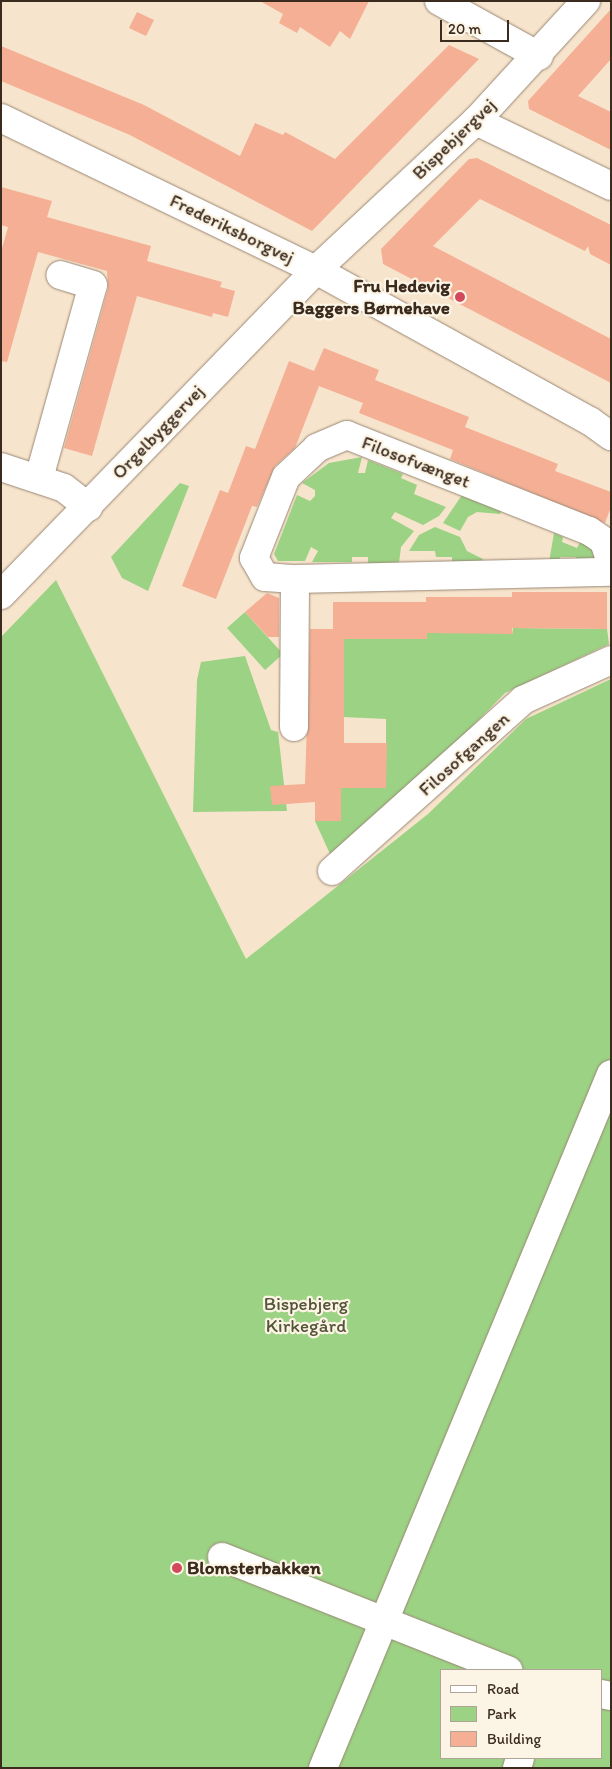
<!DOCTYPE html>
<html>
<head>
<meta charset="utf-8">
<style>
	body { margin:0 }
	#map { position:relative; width:612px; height:1769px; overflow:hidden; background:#f7e4cc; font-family:Itim,sans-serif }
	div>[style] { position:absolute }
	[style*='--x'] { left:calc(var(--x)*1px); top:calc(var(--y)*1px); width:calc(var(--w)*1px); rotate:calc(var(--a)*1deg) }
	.green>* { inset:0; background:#9cd284 }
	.building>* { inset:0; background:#f4af95 }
	.roads { filter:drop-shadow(0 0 1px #998775) drop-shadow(0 0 1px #998775) }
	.minor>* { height:28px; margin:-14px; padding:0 14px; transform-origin:14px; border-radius:14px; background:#fff }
	.dots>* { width:14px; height:14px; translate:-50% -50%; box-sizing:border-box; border:2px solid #fcf5e5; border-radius:50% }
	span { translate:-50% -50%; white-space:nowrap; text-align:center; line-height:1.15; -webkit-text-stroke:4.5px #fcf5e5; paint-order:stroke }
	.street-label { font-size:19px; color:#3b2a1e }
	.poi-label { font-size:19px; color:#3b2a1e; font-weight:700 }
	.right { translate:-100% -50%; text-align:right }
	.left { translate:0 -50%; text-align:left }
	.park-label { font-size:19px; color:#535438 }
	.frame { position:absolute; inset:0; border:2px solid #3b2a1e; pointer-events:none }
	.legend { position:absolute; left:440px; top:1669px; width:162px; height:90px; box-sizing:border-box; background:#fcf5e5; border:1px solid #afa495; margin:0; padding:6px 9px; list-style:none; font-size:15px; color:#3b2a1e }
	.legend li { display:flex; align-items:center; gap:10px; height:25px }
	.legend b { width:25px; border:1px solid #afa495 }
	.scale { position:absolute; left:440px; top:20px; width:69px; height:22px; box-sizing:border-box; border:2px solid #3b2a1e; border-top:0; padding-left:6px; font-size:15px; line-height:18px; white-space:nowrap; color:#3b2a1e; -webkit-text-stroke:4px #fcf5e5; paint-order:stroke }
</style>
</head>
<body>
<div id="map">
	<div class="green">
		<div style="clip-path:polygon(362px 457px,358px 473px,365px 473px,368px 460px,403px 474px,401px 478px,417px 485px,414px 494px,446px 507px,439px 516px,423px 525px,395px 512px,391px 518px,414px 531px,401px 547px,399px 563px,368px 564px,368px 557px,352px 557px,352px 562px,312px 562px,318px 551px,311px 547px,305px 561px,278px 561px,274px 554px,297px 495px,310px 501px,315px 496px,315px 490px,302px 483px,329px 463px)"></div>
		<div style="clip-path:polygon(180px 483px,189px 486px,148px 591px,122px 578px,111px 557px)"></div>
		<div style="clip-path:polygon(462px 495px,502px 510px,500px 514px,477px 512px,468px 517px,460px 531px,443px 523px)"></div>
		<div style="clip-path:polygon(435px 527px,460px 537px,467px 551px,483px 559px,482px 562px,452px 564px,452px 557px,436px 557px,435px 551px,409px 551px,419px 535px)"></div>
		<div style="clip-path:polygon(554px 533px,563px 537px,562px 542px,577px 548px,580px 542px,594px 548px,596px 560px,576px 563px,576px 557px,560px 557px,560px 562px,549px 562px)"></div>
		<div style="clip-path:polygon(evenodd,56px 580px,246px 959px,428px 814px,526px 719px,611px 679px,611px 1768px,1px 1768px,1px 637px,56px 580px,441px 1670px,601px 1670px,601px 1758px,441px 1758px,441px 1670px)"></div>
		<div style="clip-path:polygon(245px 612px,283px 654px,265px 670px,227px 628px)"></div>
		<div style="clip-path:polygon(513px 628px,607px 629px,609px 644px,505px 693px,454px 745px,330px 854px,315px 821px,341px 821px,341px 788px,386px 788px,386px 719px,343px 717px,344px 639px,426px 639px,427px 633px,513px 633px)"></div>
		<div style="clip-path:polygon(245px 656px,271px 730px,278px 732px,287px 811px,193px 812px,197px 680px,201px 662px)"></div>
	</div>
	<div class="building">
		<div style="clip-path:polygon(260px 1px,369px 1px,350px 39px,340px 31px,330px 47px,300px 27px,297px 33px,279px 23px,283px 14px)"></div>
		<div style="clip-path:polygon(611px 9px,611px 59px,578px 96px,611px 112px,611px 150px,529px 109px,528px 101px)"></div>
		<div style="clip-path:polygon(137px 12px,154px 20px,146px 36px,129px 28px)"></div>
		<div style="clip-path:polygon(449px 45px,479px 59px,312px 231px,130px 135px,1px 81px,1px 46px,144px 105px,240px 156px,255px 123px,283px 135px,285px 132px,335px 159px)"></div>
		<div style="clip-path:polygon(477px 158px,611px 225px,611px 265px,590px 254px,588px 246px,585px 251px,480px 199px,433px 246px,611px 339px,611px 383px,383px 264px,381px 249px,469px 159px)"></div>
		<div style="clip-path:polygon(1px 187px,52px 201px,47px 217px,151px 246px,147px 261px,222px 282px,220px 287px,235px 291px,228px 317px,213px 313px,212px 317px,137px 296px,92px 456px,64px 448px,108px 289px,107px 271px,38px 252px,7px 362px,1px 361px,1px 252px,8px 227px,1px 225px)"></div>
		<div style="clip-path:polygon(324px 348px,379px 370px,375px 380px,469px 417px,465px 427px,558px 464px,555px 471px,611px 492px,611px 507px,605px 523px,450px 459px,453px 450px,359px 413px,363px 403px,319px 386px,295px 448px,275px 466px,257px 507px,252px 506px,216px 599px,182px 586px,220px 490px,228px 493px,246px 446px,255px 449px,289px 361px,314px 371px)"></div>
		<div style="clip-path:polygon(512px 592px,607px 592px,607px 629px,512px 628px,513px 634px,427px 633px,427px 639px,344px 639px,344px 743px,387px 743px,386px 788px,341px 788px,341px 821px,315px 821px,315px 802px,272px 805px,270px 786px,305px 784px,310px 629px,333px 629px,333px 602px,426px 602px,426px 597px,512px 597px)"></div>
		<div style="clip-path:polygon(267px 593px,279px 598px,279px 637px,268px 637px,245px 612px)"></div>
	</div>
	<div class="roads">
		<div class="minor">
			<div style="--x:439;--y:1;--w:114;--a:28.8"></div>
			<div style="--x:1;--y:118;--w:350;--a:25.8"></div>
			<div style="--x:316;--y:270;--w:313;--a:28.9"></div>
			<div style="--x:590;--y:421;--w:26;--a:36"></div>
			<div style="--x:476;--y:121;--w:150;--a:25.7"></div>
			<div style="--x:1;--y:467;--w:66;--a:18.4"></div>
			<div style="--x:64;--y:488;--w:31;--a:38"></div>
			<div style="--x:39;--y:478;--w:200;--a:-74.4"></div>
			<div style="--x:93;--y:285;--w:34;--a:-163"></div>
			<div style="--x:611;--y:563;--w:23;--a:-108"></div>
			<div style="--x:604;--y:541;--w:18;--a:-146"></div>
			<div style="--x:589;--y:531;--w:260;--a:-158.4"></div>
			<div style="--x:347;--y:435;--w:33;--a:157"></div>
			<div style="--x:317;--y:448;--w:42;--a:136.9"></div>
			<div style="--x:286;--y:477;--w:87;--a:111.6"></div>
			<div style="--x:254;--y:558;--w:22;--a:60"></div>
			<div style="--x:265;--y:577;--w:30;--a:4"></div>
			<div style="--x:295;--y:579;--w:316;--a:-1.3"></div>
			<div style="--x:1;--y:595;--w:453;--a:-45.9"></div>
			<div style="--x:316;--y:270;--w:219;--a:-43"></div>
			<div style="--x:476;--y:121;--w:163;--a:-47.5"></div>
			<div style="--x:294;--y:727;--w:148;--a:-89.6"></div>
			<div style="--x:332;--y:871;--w:256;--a:-41.8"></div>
			<div style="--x:523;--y:700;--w:97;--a:-24.4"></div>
			<div style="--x:222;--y:1557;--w:308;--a:21.6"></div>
			<div style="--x:601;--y:1694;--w:10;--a:11"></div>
			<div style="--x:323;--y:1768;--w:751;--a:-67.46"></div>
			<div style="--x:517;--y:1768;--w:10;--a:-73"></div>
		</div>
	</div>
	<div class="dots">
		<div style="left:460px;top:297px;background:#d1495b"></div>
		<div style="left:177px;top:1568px;background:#d1495b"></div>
	</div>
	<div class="street-label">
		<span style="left:454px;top:139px;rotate:-44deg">Bispebjergvej</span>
		<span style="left:232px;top:229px;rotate:26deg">Frederiksborgvej</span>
		<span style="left:158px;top:432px;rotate:-46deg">Orgelbyggervej</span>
		<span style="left:416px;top:462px;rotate:21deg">Filosofvænget</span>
		<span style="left:464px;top:754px;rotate:-42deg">Filosofgangen</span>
	</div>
	<div class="poi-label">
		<span class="right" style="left:450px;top:297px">Fru Hedevig<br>Baggers Børnehave</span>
		<span class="left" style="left:187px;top:1568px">Blomsterbakken</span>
	</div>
	<div class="park-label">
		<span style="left:306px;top:1315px">Bispebjerg<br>Kirkegård</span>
	</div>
	<div class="frame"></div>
	<ul class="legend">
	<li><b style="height:6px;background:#fff"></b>Road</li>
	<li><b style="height:14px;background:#9cd284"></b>Park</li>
	<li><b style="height:14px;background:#f4af95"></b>Building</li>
	</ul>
	<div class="scale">20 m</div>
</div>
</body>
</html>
